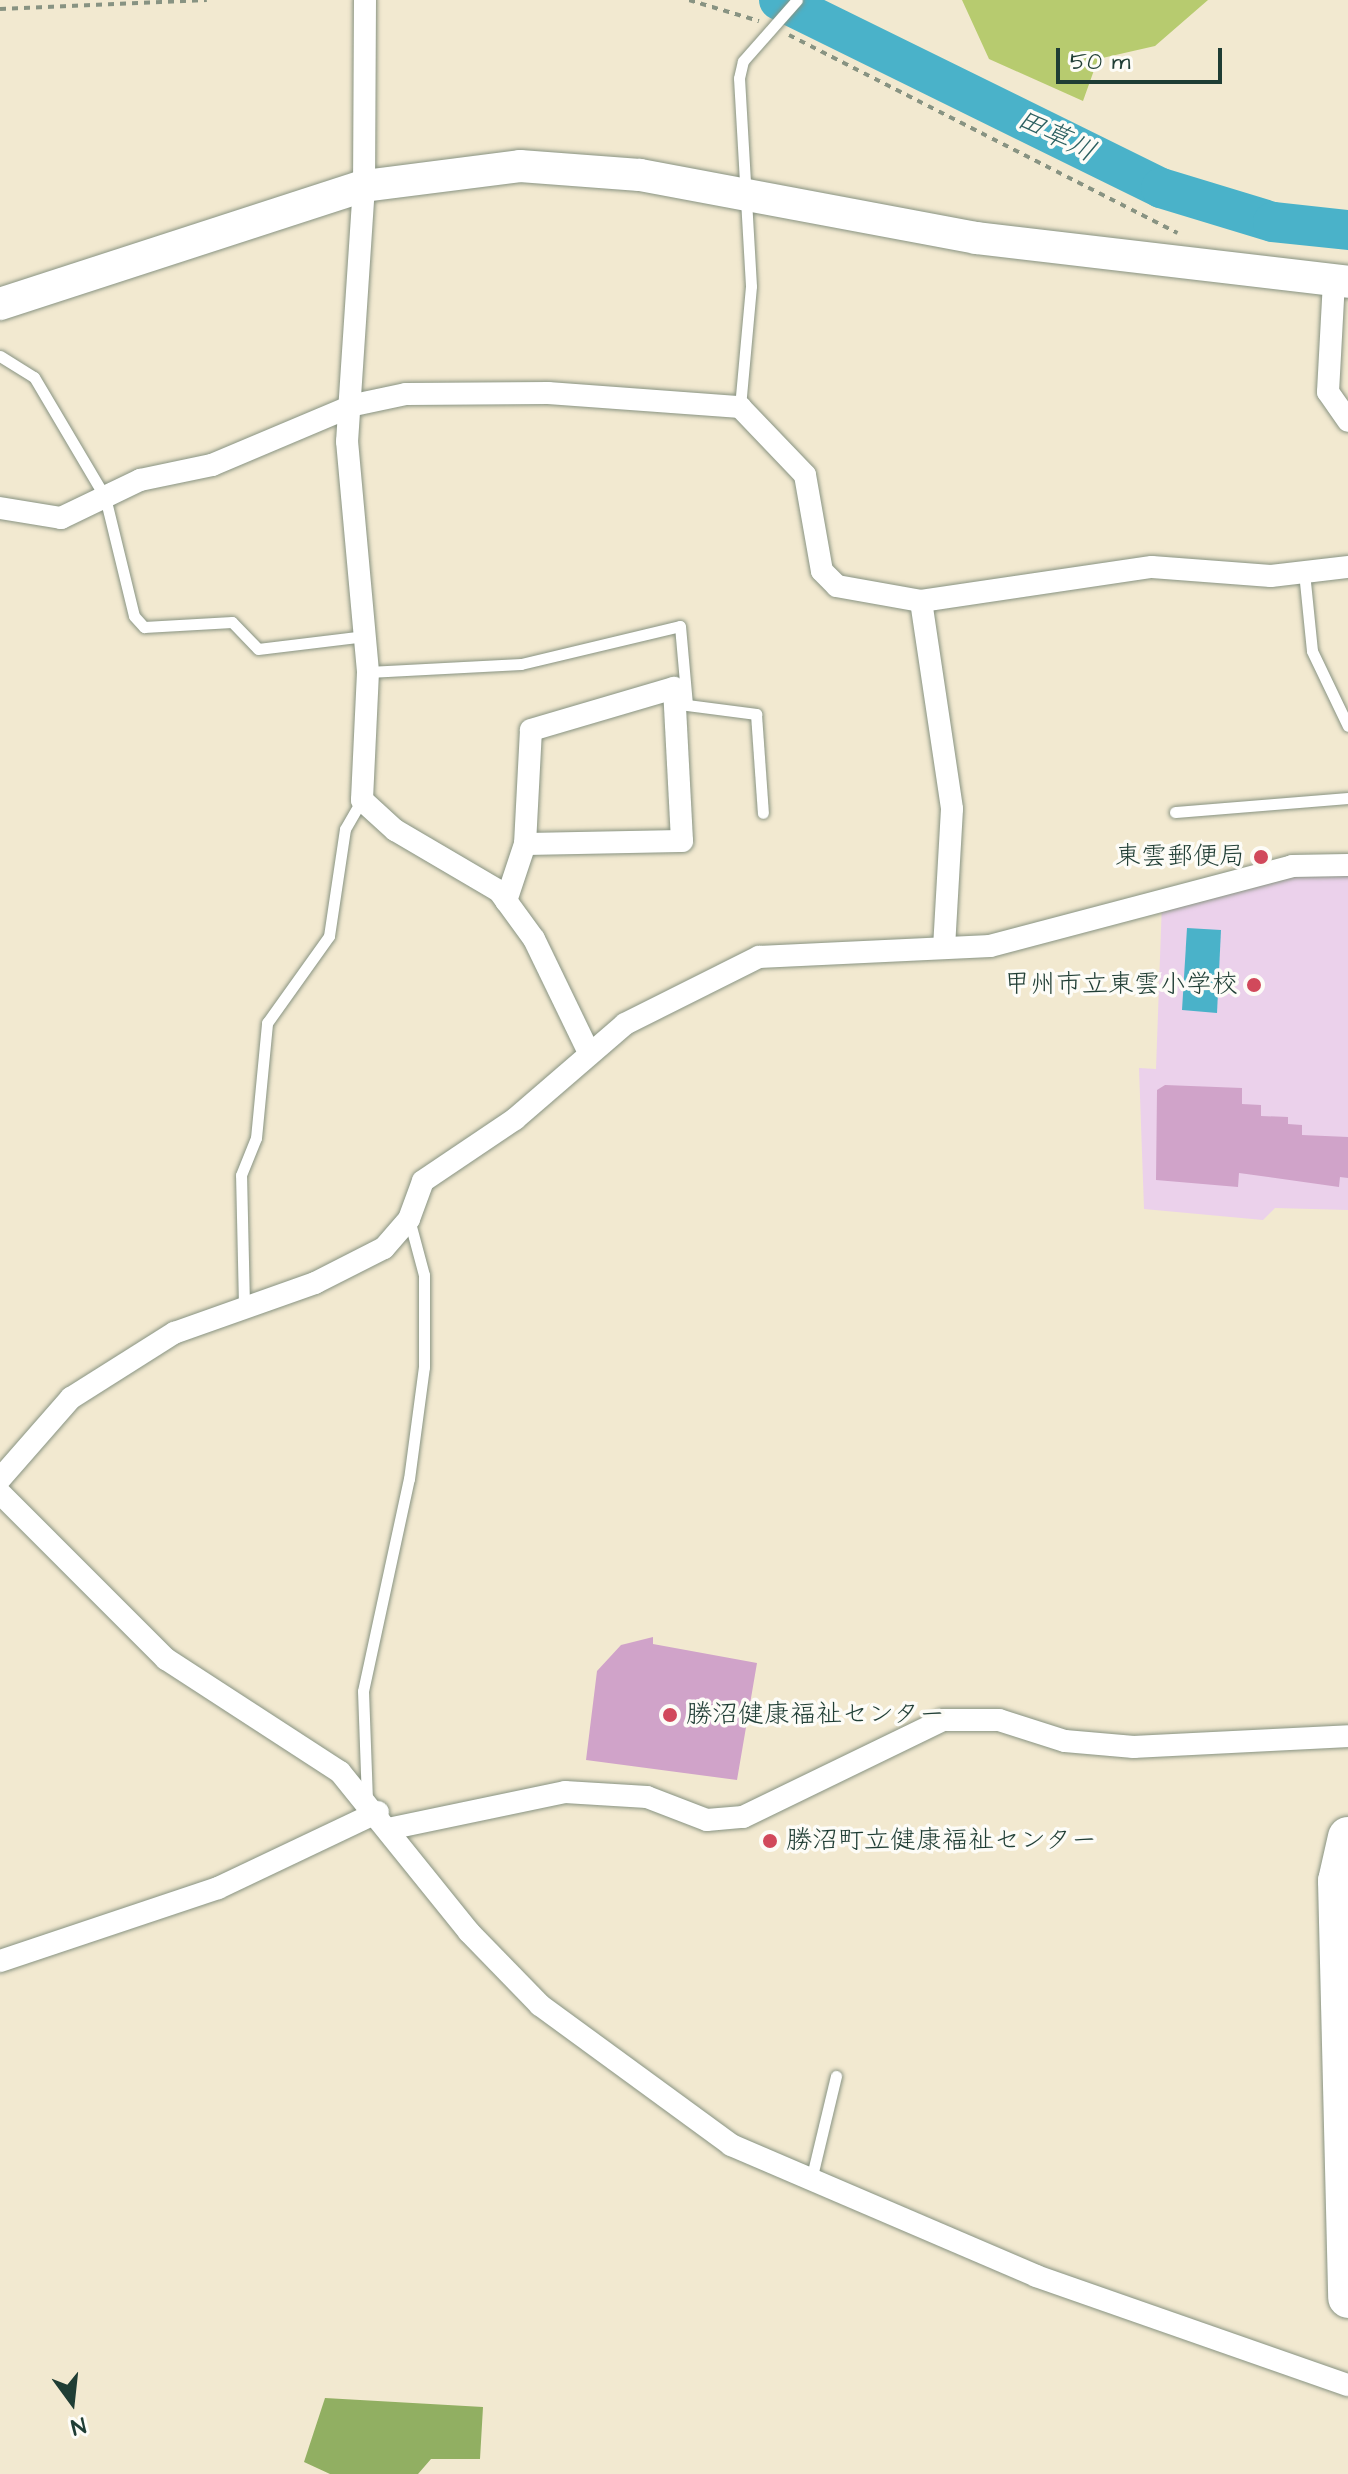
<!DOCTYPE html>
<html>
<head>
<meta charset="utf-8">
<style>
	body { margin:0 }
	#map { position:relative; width:1348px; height:2474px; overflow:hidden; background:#f2e9d0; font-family:"Architects Daughter","Klee One",sans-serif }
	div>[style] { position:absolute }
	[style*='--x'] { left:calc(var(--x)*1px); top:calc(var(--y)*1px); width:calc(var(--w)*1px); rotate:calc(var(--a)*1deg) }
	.built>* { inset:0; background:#ebd1eb }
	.green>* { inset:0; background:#b7cb6f }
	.forest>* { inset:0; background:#91af62 }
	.water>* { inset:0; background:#4ab2c9 }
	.river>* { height:40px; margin:-20px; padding:0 20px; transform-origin:20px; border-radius:20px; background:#4ab2c9 }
	.building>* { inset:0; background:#d0a3c9 }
	.path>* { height:4px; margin-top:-2px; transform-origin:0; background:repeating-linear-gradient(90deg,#889382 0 6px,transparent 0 12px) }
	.roads { filter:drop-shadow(0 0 2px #889382) drop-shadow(0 0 2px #889382) }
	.lane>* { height:11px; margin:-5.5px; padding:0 5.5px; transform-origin:5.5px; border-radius:5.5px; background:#fff }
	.street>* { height:22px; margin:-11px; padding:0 11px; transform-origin:11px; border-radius:11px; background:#fff }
	.secondary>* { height:32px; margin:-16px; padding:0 16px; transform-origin:16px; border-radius:16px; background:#fff }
	.highway>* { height:40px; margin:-20px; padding:0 20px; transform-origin:20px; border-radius:20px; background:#fff }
	.dots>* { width:22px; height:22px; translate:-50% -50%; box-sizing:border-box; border:4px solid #fdfcf7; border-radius:50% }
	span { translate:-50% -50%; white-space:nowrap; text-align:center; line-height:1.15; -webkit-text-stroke:7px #fdfcf7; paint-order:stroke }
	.poi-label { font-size:26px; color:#1f3d34 }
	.right { translate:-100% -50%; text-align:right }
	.left { translate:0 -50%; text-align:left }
	.water-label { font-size:28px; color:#2c6061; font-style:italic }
	.north { position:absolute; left:32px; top:2362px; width:80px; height:80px; -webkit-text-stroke:6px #fdfcf7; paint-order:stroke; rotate:165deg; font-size:22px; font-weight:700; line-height:32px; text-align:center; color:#1f3d34 }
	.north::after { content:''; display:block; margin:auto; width:28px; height:36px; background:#1f3d34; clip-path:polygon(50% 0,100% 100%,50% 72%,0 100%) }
	.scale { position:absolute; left:1056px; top:48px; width:166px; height:36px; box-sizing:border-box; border:4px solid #1f3d34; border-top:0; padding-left:10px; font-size:24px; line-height:28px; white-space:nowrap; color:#1f3d34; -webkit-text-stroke:6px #fdfcf7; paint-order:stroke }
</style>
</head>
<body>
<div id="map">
	<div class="built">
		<div style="clip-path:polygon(1348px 865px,1348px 1210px,1275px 1208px,1263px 1220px,1144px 1209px,1139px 1068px,1156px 1069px,1162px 902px)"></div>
	</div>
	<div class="green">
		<div style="clip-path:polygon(962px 0,1208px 0,1155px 46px,1098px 59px,1083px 101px,989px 59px)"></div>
	</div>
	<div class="forest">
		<div style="clip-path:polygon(325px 2398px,483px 2407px,480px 2459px,431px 2459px,418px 2474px,330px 2474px,304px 2462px)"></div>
	</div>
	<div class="water">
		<div style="clip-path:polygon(1187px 928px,1221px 930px,1217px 1013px,1182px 1010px)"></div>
	</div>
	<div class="river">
		<div style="--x:779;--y:0;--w:426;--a:26.2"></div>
		<div style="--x:1161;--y:188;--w:117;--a:16.9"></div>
		<div style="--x:1273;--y:222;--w:75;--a:6.1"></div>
	</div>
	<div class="building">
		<div style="clip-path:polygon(1165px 1085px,1242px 1088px,1242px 1104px,1261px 1105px,1261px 1116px,1288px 1117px,1288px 1124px,1302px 1125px,1302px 1135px,1348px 1137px,1348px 1178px,1340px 1177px,1339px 1187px,1239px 1173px,1238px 1187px,1156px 1180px,1157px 1090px)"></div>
		<div style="clip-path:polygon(653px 1637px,653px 1644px,757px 1663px,737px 1780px,586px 1760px,597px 1671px,621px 1645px)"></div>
	</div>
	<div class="path">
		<div style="--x:689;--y:0;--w:73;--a:16.7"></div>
		<div style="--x:0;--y:9;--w:207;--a:-2.5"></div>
		<div style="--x:789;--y:35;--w:436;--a:27"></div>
	</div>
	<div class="roads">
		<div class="lane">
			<div style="--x:0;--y:356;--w:40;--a:32"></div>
			<div style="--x:34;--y:377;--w:139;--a:59.4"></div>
			<div style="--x:105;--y:497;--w:122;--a:76.3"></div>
			<div style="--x:134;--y:616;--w:15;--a:48"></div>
			<div style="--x:144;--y:627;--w:88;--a:-3.3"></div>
			<div style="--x:232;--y:622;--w:37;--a:46"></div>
			<div style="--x:258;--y:649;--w:108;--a:-6.9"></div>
			<div style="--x:740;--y:407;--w:121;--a:-84.8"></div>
			<div style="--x:751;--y:286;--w:208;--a:-93.3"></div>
			<div style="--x:739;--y:78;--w:17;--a:-77"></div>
			<div style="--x:743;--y:61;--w:81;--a:-48.5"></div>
			<div style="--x:1304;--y:572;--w:79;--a:84.2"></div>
			<div style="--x:1312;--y:651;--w:83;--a:64.4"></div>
			<div style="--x:368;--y:672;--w:153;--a:-3"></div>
			<div style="--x:521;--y:664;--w:163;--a:-13.4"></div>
			<div style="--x:680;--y:626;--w:79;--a:84.9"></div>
			<div style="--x:687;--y:705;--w:70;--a:7.4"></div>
			<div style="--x:756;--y:714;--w:99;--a:86"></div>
			<div style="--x:1175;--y:812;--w:174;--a:-4.6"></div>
			<div style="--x:244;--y:1305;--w:130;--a:-91.3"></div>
			<div style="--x:241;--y:1175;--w:40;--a:-68"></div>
			<div style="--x:256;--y:1138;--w:116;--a:-84.5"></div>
			<div style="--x:267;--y:1023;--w:107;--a:-54.5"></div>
			<div style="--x:329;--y:936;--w:108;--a:-81.5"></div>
			<div style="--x:345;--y:829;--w:34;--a:-60"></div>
			<div style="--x:367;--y:1800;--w:109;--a:-92.1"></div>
			<div style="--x:363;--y:1691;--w:217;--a:-77.8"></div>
			<div style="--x:409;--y:1479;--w:113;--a:-82.4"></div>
			<div style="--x:424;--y:1367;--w:92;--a:-90"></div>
			<div style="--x:424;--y:1275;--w:58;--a:-105"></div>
			<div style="--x:811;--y:2180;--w:107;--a:-76.5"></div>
		</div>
		<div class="street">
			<div style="--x:365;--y:0;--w:186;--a:90.3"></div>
			<div style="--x:364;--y:186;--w:256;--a:93.8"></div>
			<div style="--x:347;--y:441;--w:232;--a:84.8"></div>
			<div style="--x:368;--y:672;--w:128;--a:92.7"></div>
			<div style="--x:362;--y:800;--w:45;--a:42.3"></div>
			<div style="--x:395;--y:830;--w:121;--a:30.4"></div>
			<div style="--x:499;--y:891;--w:59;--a:53.9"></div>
			<div style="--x:534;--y:939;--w:127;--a:64.2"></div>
			<div style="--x:1334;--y:281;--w:111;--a:93.1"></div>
			<div style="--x:1328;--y:392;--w:35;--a:55"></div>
			<div style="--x:0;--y:508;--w:62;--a:9.3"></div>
			<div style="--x:61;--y:518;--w:88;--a:-25.7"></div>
			<div style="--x:140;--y:480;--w:74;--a:-11.8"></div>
			<div style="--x:212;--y:465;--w:154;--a:-22.9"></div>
			<div style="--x:354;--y:405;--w:53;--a:-11.9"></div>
			<div style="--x:406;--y:394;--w:142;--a:-0.4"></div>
			<div style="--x:548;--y:393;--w:193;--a:4.2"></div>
			<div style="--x:740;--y:407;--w:94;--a:46.3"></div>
			<div style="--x:805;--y:475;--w:97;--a:80"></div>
			<div style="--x:822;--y:571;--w:21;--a:45"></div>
			<div style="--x:837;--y:586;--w:85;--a:10.1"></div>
			<div style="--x:921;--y:601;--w:210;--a:81.5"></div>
			<div style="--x:952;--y:809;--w:139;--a:93.3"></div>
			<div style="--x:921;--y:601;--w:233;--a:-8.4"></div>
			<div style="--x:1152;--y:567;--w:119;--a:4.3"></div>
			<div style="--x:1271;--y:576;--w:78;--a:-6.7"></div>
			<div style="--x:506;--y:901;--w:60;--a:-71.6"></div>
			<div style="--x:525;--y:844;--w:114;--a:-87"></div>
			<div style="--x:531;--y:730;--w:149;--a:-16.4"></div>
			<div style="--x:674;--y:688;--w:153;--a:87"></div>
			<div style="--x:682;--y:841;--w:157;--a:178.9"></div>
			<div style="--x:0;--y:1479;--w:108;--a:-48.8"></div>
			<div style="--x:71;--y:1398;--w:122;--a:-32.3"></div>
			<div style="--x:174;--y:1333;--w:150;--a:-19.5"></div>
			<div style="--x:315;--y:1283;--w:77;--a:-26.9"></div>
			<div style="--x:384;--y:1248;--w:38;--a:-49"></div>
			<div style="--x:409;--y:1219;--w:40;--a:-69.8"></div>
			<div style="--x:423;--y:1181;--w:111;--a:-34"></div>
			<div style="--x:515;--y:1119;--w:145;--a:-40.8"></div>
			<div style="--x:625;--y:1024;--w:150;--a:-26.6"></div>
			<div style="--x:759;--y:957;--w:231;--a:-2.7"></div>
			<div style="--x:990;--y:946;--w:312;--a:-14.8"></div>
			<div style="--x:1292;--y:866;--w:56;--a:-1"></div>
			<div style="--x:0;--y:1493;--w:235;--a:45"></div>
			<div style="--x:166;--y:1659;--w:207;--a:33"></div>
			<div style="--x:340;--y:1772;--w:206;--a:51.1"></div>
			<div style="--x:469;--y:1932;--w:102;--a:45.8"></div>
			<div style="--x:540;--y:2005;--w:237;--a:36.2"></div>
			<div style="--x:731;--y:2145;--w:332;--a:23.2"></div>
			<div style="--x:1036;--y:2276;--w:330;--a:19.3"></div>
			<div style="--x:388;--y:1829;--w:181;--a:-11.8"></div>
			<div style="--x:565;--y:1792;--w:82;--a:3.5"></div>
			<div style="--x:647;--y:1797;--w:64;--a:21"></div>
			<div style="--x:707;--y:1820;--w:36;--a:-5"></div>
			<div style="--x:743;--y:1817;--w:222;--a:-25.9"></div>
			<div style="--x:943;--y:1720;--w:56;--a:0"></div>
			<div style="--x:999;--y:1720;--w:69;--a:17.7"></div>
			<div style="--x:1065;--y:1741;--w:69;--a:5"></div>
			<div style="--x:1134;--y:1747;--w:214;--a:-2.9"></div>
			<div style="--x:0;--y:1961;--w:230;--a:-18.5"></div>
			<div style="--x:218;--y:1888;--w:177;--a:-25.4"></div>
		</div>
		<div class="secondary">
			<div style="--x:0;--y:304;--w:383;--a:-18"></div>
			<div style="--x:364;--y:186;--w:157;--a:-7.3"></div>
			<div style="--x:520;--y:166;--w:120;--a:4.3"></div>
			<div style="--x:640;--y:175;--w:342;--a:10.6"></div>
			<div style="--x:976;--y:238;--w:375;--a:6.7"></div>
		</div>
		<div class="highway">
			<div style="--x:1348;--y:1837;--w:45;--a:102.8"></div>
			<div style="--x:1338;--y:1881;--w:417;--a:88.6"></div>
		</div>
	</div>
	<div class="dots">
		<div style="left:1261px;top:857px;background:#d1495b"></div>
		<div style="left:1254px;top:985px;background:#d1495b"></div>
		<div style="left:670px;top:1715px;background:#d1495b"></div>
		<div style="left:770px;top:1841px;background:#d1495b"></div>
	</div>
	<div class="poi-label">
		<span class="right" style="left:1245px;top:857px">東雲郵便局</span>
		<span class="right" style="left:1238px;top:985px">甲州市立東雲小学校</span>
		<span class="left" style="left:686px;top:1715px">勝沼健康福祉センター</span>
		<span class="left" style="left:786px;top:1841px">勝沼町立健康福祉センター</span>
	</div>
	<div class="water-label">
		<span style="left:1056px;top:136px;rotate:26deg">田草川</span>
	</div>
	<div class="north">N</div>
	<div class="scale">50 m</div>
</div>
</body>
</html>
